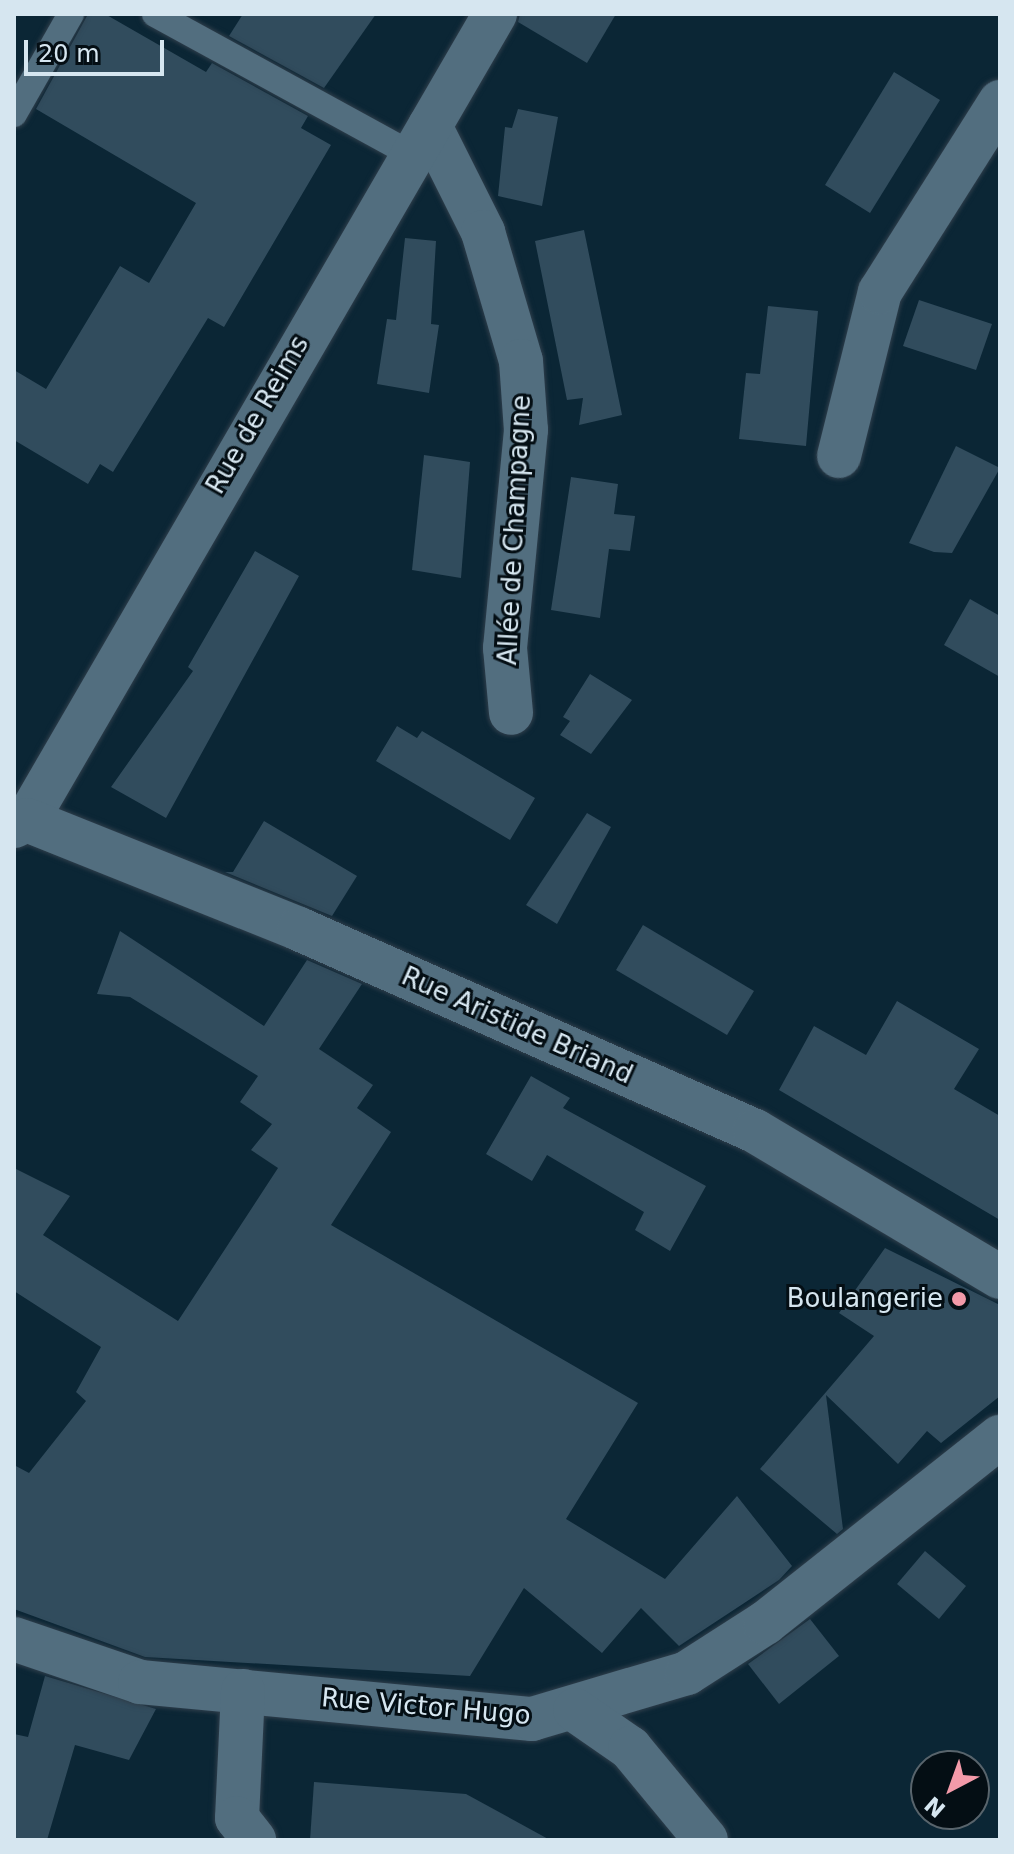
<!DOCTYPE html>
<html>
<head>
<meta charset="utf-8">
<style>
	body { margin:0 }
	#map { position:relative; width:1014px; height:1854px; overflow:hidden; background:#0b2635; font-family:"DejaVu Sans",sans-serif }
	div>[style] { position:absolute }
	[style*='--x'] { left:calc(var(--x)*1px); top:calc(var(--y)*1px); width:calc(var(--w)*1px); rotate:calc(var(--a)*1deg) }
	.building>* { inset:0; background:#314c5d }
	.roads { filter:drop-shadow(0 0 2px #2f3e4b) drop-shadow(0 0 2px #2f3e4b) }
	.lane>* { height:26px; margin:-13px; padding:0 13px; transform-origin:13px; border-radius:13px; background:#526e7f }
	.street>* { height:44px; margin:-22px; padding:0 22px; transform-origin:22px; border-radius:22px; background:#526e7f }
	.dots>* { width:22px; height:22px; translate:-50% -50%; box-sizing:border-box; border:4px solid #040e14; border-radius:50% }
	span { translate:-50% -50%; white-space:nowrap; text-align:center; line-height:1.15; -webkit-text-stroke:6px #040e14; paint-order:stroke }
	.street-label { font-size:26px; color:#d6e6f0 }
	.poi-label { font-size:26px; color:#d6e6f0 }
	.right { translate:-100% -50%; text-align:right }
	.frame { position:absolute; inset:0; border:16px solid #d6e6f0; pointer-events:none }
	.north { position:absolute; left:910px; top:1750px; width:80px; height:80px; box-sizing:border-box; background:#040e14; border:2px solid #58646c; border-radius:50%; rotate:221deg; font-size:22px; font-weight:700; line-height:32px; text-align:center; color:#d6e6f0 }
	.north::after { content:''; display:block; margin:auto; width:28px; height:36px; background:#f39aa9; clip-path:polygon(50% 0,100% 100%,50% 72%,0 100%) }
	.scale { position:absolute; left:24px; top:40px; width:140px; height:36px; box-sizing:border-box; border:4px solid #d6e6f0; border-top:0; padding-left:10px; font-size:24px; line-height:28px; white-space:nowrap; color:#d6e6f0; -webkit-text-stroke:6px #040e14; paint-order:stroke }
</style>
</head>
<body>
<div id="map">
	<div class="building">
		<div style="clip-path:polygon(88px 14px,105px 14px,206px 72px,212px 63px,308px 116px,301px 128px,331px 145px,224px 327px,208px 318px,113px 472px,100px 464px,88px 484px,14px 440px,14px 370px,46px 389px,120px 266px,149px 283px,196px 203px,36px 109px)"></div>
		<div style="clip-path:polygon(243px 14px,376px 14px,324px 88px,229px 36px)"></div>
		<div style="clip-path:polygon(520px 14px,616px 14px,587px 63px,518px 22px)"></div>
		<div style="clip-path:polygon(894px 72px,940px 100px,870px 213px,825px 185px)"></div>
		<div style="clip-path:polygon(518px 109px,558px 117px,542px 206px,498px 196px,505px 127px,512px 128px)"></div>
		<div style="clip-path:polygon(584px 230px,622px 415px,579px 425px,583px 398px,567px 400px,535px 241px)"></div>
		<div style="clip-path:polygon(405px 238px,436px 241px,431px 324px,439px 325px,429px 393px,377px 384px,387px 319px,396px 320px)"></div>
		<div style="clip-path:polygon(919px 300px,992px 324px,976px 370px,903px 346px)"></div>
		<div style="clip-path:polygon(768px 306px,818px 311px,806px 446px,739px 439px,746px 373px,760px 374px)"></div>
		<div style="clip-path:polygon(956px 446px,1000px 468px,952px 553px,934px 552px,909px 543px)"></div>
		<div style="clip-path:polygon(424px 455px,470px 462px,461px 578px,412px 570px)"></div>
		<div style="clip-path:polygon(571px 477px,618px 484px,614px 514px,635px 516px,630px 551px,609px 549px,600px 618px,551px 610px)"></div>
		<div style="clip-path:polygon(255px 551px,299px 576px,166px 818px,111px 787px,193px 671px,188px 667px)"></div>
		<div style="clip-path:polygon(970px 599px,1000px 616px,1000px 677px,944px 645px)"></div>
		<div style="clip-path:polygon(590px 674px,632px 700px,591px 754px,560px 735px,570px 721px,563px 717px)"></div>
		<div style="clip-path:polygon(397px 726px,417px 738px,422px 731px,535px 798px,510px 840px,376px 761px)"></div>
		<div style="clip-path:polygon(587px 813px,611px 827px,557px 924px,526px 905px)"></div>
		<div style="clip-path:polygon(264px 821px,357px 876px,332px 916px,225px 872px,233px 872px)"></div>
		<div style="clip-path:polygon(643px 925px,754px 991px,727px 1035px,616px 970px)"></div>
		<div style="clip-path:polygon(120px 931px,264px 1026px,307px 960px,362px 984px,319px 1049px,373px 1085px,357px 1108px,391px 1132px,331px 1225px,638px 1403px,566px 1519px,665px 1579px,737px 1496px,792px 1566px,779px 1580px,679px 1646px,641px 1608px,602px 1653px,524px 1588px,470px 1676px,145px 1657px,14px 1609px,14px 1465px,29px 1473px,86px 1401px,76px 1392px,101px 1347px,14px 1291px,14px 1168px,70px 1196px,43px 1235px,178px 1321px,278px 1168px,251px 1150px,272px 1124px,240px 1102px,258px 1076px,130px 997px,97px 994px)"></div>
		<div style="clip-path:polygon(897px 1001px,979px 1049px,954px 1089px,1000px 1116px,1000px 1220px,779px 1090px,814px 1026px,866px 1055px)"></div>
		<div style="clip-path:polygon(531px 1076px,570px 1098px,563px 1108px,706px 1186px,670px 1251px,635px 1230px,644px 1212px,547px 1155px,532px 1181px,486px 1154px)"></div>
		<div style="clip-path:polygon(885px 1248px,1000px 1305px,1000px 1396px,941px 1443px,927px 1431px,898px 1464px,826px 1395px,843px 1529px,837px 1534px,760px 1469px,874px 1336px,839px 1313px)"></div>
		<div style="clip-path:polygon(925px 1551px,966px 1586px,939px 1619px,897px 1584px)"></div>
		<div style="clip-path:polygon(810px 1619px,839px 1656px,779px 1704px,748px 1664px)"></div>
		<div style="clip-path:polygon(45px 1676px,156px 1709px,129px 1760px,75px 1745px,47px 1840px,14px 1840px,14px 1734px,28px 1737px)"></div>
		<div style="clip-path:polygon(314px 1782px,466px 1794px,550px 1840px,310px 1840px)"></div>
	</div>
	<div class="roads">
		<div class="lane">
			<div style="--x:155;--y:14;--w:292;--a:28.7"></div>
			<div style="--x:14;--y:114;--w:115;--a:-60.3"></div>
		</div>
		<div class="street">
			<div style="--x:430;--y:126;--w:119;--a:63.4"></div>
			<div style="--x:483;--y:232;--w:134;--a:73.6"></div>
			<div style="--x:521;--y:361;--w:69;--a:85.9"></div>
			<div style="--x:526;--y:430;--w:219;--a:95.5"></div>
			<div style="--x:505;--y:648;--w:65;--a:84.7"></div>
			<div style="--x:839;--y:456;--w:169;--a:-76"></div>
			<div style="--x:880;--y:292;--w:225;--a:-57.7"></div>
			<div style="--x:27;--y:820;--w:932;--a:-59.86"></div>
			<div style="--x:14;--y:826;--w:14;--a:-25"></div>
			<div style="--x:27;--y:820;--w:293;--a:21.8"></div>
			<div style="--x:299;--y:929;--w:499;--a:23.9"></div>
			<div style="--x:755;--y:1131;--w:285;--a:30.8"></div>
			<div style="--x:14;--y:1639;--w:133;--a:18.8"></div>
			<div style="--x:140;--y:1682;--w:394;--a:5.4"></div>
			<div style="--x:532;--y:1719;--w:162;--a:-16.5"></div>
			<div style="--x:687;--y:1673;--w:93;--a:-32.7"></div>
			<div style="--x:765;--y:1623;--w:300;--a:-38.4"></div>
			<div style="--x:243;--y:1691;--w:127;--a:92.7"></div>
			<div style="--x:237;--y:1818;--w:28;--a:52"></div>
			<div style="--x:575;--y:1710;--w:67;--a:34.6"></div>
			<div style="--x:630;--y:1748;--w:119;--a:50.4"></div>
		</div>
	</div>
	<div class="dots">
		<div style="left:959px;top:1299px;background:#f39aa9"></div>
	</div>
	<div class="street-label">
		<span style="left:258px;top:415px;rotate:-60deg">Rue de Reims</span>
		<span style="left:515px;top:530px;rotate:-87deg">Allée de Champagne</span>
		<span style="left:517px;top:1026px;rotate:24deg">Rue Aristide Briand</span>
		<span style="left:426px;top:1707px;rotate:5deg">Rue Victor Hugo</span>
	</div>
	<div class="poi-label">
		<span class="right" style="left:943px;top:1299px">Boulangerie</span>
	</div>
	<div class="frame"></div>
	<div class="north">N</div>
	<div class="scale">20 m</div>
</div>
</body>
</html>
